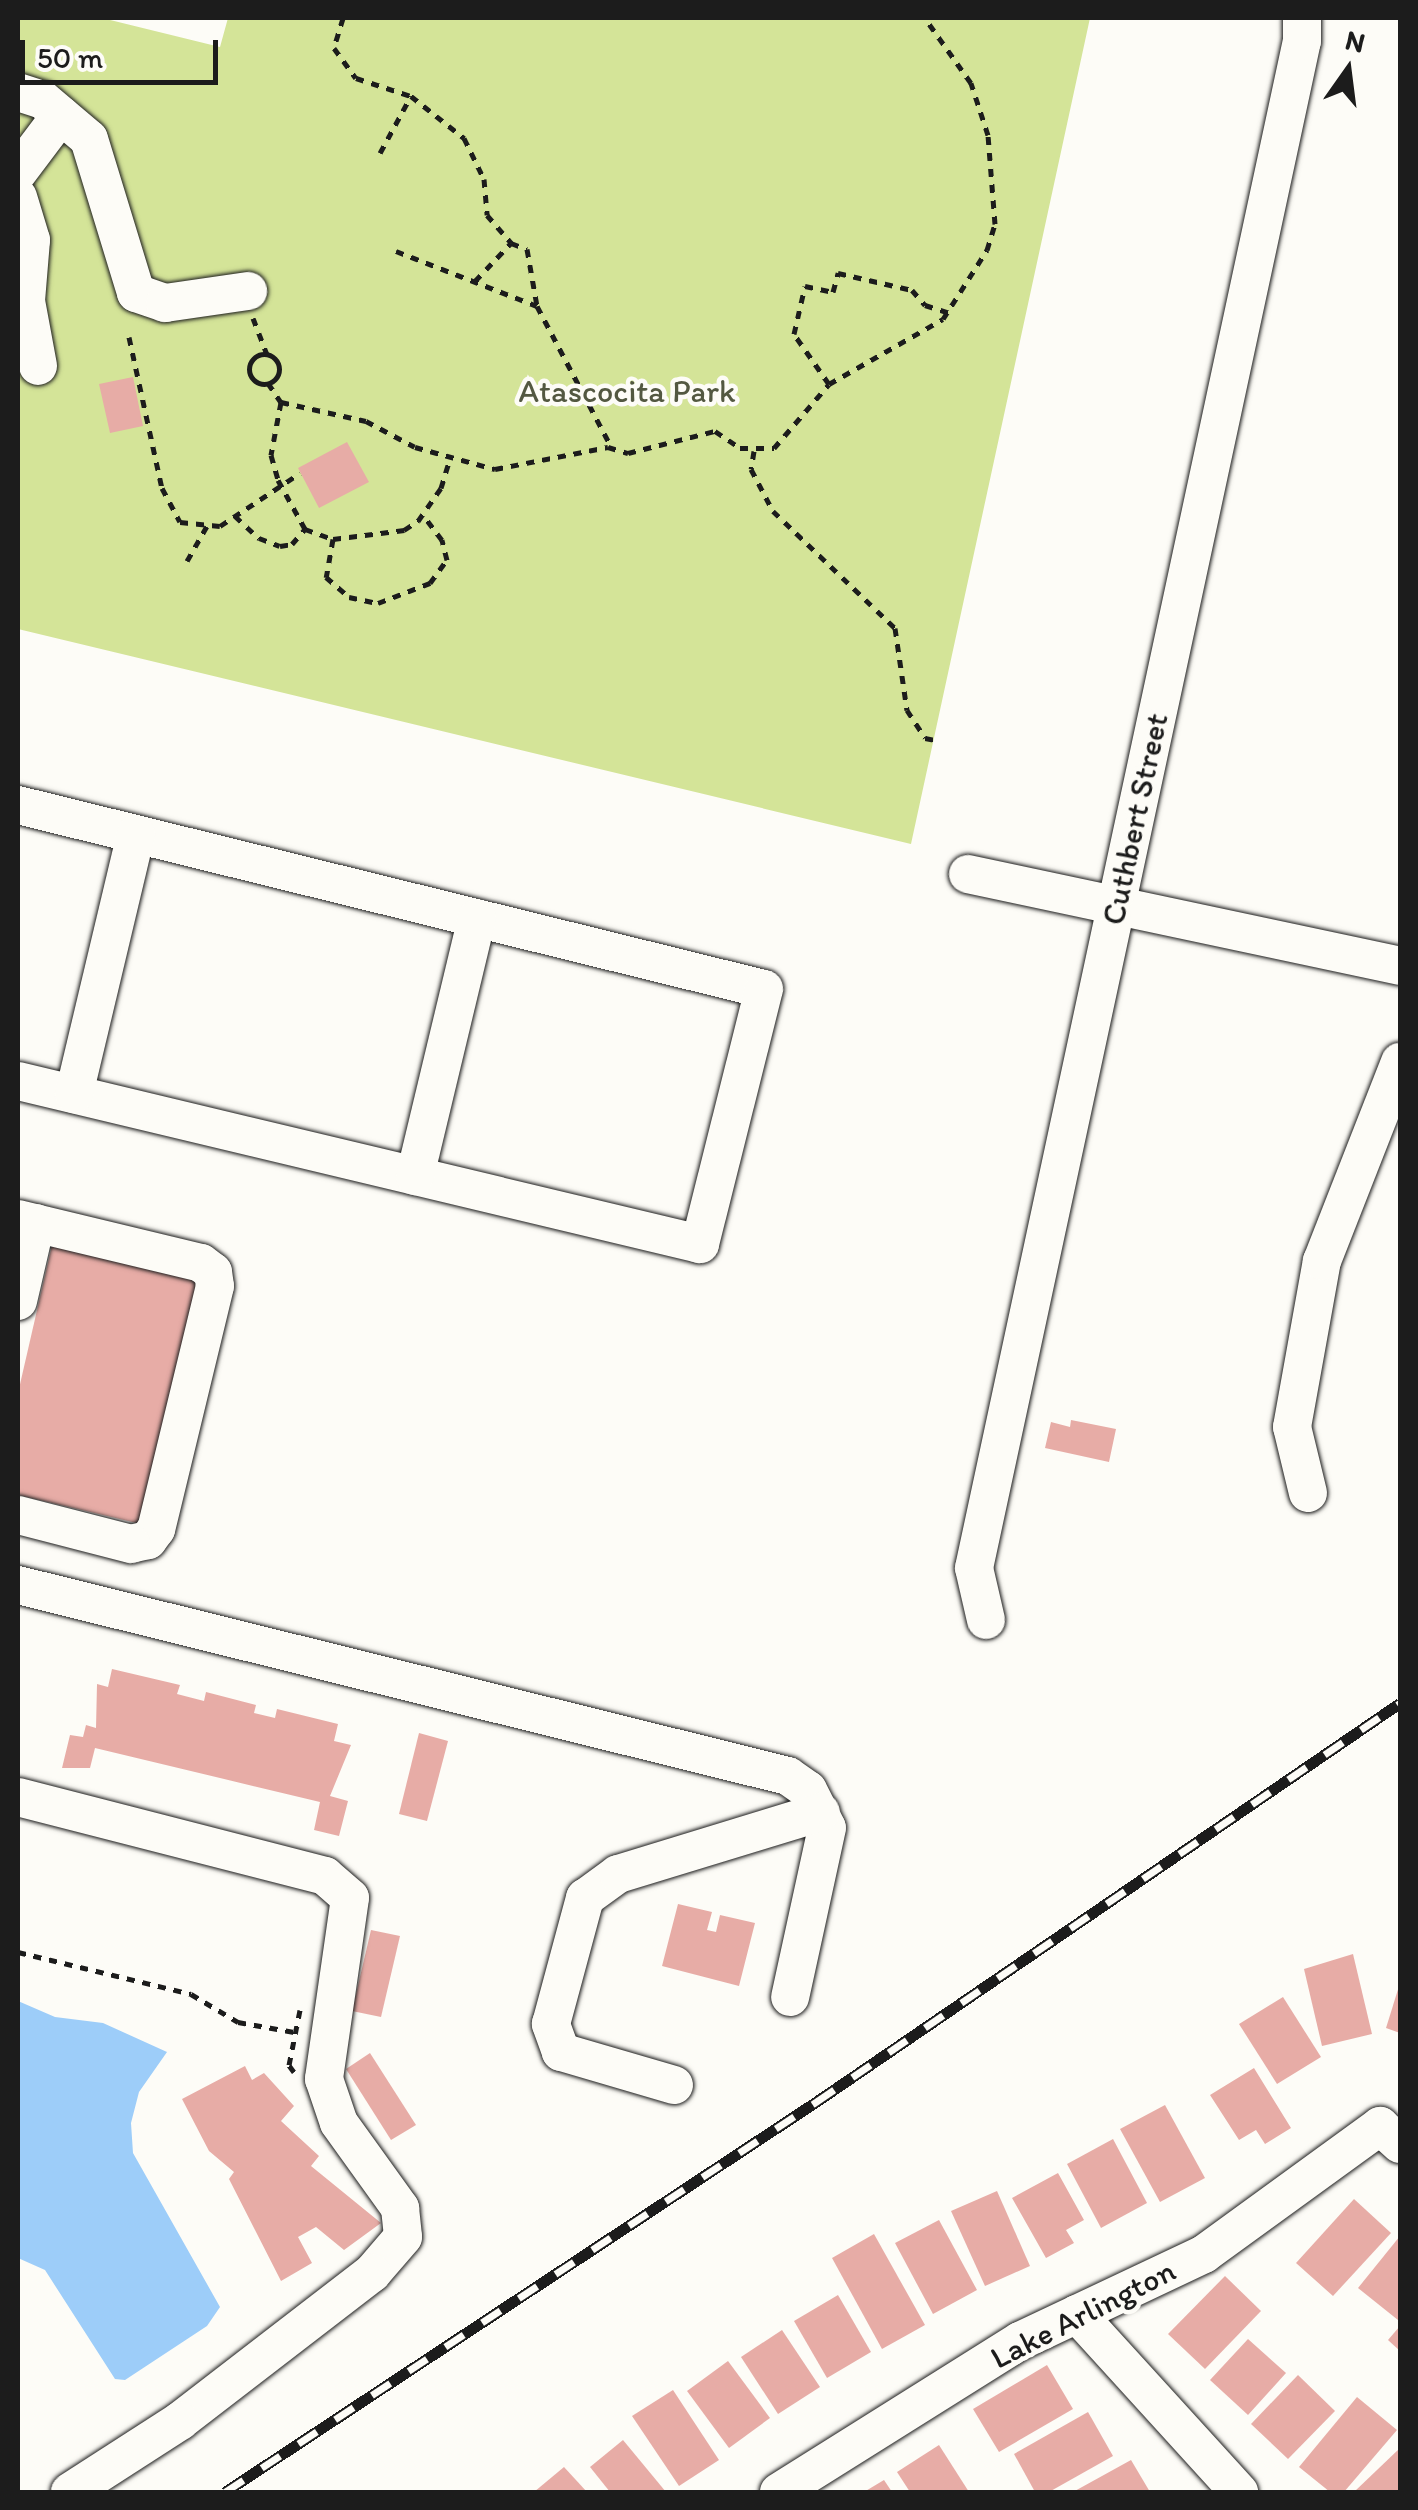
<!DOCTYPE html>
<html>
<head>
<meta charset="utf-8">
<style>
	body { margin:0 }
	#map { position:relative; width:1418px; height:2510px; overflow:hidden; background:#fdfcf7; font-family:Itim,sans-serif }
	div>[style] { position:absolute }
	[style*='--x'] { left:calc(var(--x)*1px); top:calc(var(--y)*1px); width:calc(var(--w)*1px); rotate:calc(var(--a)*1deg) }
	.green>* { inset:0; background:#d4e498 }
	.water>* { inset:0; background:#9dcdf9 }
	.building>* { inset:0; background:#e7aca6 }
	.path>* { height:5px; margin-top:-2.5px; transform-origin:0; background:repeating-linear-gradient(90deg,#1c1c1c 0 8px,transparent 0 16px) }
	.path>.ring { margin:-2.5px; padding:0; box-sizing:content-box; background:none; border:5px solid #1c1c1c; border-radius:50% }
	.roads { filter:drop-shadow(0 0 2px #1c1c1c) drop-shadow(0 0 2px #1c1c1c) }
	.minor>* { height:38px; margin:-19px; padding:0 19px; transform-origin:19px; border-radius:19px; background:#fdfcf7 }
	.rail>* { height:11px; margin-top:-5.5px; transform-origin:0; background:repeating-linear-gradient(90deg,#fdfcf7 0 22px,#1c1c1c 0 44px); box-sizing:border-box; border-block:2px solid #1c1c1c }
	span { translate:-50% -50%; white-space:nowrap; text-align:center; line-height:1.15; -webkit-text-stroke:9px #fdfcf7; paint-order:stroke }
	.park-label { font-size:32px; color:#535841 }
	.street-label { font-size:32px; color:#1c1c1c }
	.frame { position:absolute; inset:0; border:20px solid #1c1c1c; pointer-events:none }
	.north { position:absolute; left:1298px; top:20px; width:100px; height:100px; -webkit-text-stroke:8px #fdfcf7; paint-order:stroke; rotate:14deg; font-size:28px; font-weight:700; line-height:40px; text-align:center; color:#1c1c1c }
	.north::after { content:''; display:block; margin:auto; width:35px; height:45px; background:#1c1c1c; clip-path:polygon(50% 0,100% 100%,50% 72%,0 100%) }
	.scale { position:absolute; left:20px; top:40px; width:198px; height:45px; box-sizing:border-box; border:5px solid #1c1c1c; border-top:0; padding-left:12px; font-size:30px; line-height:35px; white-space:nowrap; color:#1c1c1c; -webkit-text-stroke:8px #fdfcf7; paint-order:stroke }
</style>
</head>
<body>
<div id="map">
	<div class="green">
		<div style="clip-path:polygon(18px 18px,102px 18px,220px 47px,228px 18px,1090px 18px,911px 844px,18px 629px)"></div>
	</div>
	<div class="water">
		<div style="clip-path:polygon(18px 2001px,55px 2017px,103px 2023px,167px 2052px,139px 2092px,131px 2123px,133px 2153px,220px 2307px,207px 2326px,125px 2380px,115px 2379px,45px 2270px,18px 2258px)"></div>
	</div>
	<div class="building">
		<div style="clip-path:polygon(133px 377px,143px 426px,110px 433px,99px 384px)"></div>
		<div style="clip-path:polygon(347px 442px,369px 482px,319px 508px,298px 468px)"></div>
		<div style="clip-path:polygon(52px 1245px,201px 1281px,145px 1525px,18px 1495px,18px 1393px)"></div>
		<div style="clip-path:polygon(1071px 1420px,1116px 1429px,1109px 1462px,1045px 1448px,1051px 1422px,1070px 1427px)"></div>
		<div style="clip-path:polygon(112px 1669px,180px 1685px,177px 1694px,204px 1701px,206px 1692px,256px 1705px,254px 1713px,275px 1718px,277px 1709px,338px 1724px,334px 1741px,351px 1745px,330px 1796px,348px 1801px,339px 1836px,314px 1830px,320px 1802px,95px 1748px,90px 1768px,62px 1768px,70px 1735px,83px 1737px,86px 1725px,96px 1728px,97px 1684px,108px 1687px)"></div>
		<div style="clip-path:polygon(419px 1733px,448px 1741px,427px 1821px,399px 1814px)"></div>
		<div style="clip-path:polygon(678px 1904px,712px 1912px,707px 1930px,716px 1932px,720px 1915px,755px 1923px,739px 1986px,662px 1966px)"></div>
		<div style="clip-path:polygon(371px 1930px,400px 1936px,381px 2017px,352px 2011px)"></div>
		<div style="clip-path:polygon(1353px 1954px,1372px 2034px,1322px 2046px,1304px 1969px)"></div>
		<div style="clip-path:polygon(1400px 1983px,1400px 2033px,1386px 2028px)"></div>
		<div style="clip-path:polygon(1283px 1997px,1321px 2057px,1277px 2084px,1239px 2024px)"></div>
		<div style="clip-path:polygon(370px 2053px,416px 2125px,391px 2140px,346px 2069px)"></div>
		<div style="clip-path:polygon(245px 2066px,252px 2080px,264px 2073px,294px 2106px,281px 2121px,319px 2156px,311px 2166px,381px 2223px,344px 2250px,316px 2227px,298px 2237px,312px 2263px,281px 2281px,229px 2179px,234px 2172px,209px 2151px,182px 2099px)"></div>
		<div style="clip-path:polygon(1254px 2068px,1291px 2128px,1265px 2144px,1256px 2130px,1239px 2140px,1210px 2095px)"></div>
		<div style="clip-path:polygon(1165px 2105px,1205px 2178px,1160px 2202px,1120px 2129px)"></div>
		<div style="clip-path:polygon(1113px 2139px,1147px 2203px,1101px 2228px,1067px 2164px)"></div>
		<div style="clip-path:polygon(1058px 2173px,1084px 2220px,1066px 2230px,1074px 2243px,1046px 2258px,1012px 2198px)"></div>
		<div style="clip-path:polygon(997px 2191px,1030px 2266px,985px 2286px,951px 2211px)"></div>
		<div style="clip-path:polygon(1354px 2199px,1391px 2233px,1333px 2296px,1296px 2263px)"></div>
		<div style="clip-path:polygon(939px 2220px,977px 2290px,933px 2314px,895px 2243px)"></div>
		<div style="clip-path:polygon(874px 2234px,925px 2325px,882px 2349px,832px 2258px)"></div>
		<div style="clip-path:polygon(1400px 2236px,1400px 2317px,1398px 2320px,1358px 2288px)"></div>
		<div style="clip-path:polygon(1225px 2276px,1261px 2311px,1205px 2369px,1168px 2334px)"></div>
		<div style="clip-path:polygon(838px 2295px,871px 2352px,827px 2378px,794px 2321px)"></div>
		<div style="clip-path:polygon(1400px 2326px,1400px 2351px,1388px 2340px)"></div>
		<div style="clip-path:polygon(782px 2330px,820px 2387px,778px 2414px,741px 2357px)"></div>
		<div style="clip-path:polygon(1248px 2339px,1286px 2373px,1248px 2415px,1210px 2380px)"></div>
		<div style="clip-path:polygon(728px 2361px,770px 2418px,729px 2448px,687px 2391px)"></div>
		<div style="clip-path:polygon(1047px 2365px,1073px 2409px,999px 2452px,973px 2409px)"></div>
		<div style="clip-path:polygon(1298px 2375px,1335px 2411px,1288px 2459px,1251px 2424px)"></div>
		<div style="clip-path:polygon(673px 2390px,719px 2460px,679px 2486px,632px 2416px)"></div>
		<div style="clip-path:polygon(1357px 2397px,1397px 2430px,1344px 2492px,1330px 2492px,1299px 2467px)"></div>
		<div style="clip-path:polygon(1088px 2412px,1113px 2456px,1049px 2492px,1035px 2492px,1014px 2454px)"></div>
		<div style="clip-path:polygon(623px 2440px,666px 2492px,610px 2492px,590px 2467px)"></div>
		<div style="clip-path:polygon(939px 2445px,969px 2492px,910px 2492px,897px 2472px)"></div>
		<div style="clip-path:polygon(1400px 2448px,1400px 2492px,1354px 2492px)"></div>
		<div style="clip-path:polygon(1131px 2460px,1150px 2492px,1073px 2492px)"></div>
		<div style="clip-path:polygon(564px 2467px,587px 2492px,534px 2492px)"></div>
		<div style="clip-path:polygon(884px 2480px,892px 2492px,864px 2492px)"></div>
	</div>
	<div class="path">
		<div style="--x:343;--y:18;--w:31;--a:107"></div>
		<div style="--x:334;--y:48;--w:37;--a:54"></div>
		<div style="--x:356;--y:78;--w:58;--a:18.1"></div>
		<div style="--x:411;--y:96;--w:68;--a:38.4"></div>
		<div style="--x:464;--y:138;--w:46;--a:64"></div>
		<div style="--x:484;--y:179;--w:36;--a:85"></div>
		<div style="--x:487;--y:215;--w:37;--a:49"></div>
		<div style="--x:511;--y:243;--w:17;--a:21"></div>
		<div style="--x:527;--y:249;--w:58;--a:80"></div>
		<div style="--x:537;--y:306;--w:161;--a:62.2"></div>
		<div style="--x:380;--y:153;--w:65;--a:-61.5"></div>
		<div style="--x:396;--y:251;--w:151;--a:21.3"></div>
		<div style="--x:475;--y:281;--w:52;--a:-46.5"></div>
		<div style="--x:253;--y:318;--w:39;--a:69"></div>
		<div style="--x:129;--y:337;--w:155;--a:77.7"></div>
		<div style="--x:162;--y:488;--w:38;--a:62"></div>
		<div style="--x:180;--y:522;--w:40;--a:5.7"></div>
		<div style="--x:220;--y:526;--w:96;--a:-33.5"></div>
		<div class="ring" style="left:249px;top:354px;width:25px;height:25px"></div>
		<div style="--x:268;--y:383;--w:23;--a:56"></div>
		<div style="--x:281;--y:402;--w:87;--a:12.6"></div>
		<div style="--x:366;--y:421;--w:55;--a:28"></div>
		<div style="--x:415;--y:447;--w:83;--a:15.4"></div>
		<div style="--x:495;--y:469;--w:115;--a:-11"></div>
		<div style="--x:608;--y:447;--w:21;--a:17"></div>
		<div style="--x:628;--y:453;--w:90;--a:-14.2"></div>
		<div style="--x:715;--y:431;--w:30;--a:34"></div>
		<div style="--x:740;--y:448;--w:34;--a:0"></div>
		<div style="--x:774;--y:448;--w:84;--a:-49.3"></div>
		<div style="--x:829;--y:384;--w:131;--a:-29.7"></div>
		<div style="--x:943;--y:319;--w:82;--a:-57.5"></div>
		<div style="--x:987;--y:250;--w:27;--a:-73"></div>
		<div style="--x:995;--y:224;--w:89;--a:-94.5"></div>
		<div style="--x:988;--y:135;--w:55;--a:-108.1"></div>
		<div style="--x:971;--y:83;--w:80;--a:-125.3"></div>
		<div style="--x:829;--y:384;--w:61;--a:-125"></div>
		<div style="--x:794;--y:334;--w:49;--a:-77.1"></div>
		<div style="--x:805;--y:286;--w:29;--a:12"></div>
		<div style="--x:833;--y:292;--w:20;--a:-75"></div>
		<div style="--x:838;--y:273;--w:76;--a:12.9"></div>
		<div style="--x:912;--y:290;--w:20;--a:49"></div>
		<div style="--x:925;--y:305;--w:25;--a:18"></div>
		<div style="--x:281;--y:402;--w:54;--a:100.7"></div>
		<div style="--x:271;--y:455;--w:26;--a:74"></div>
		<div style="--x:278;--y:480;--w:56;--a:61.1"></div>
		<div style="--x:305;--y:529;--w:30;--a:20"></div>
		<div style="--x:333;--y:539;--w:72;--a:-7.2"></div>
		<div style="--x:404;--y:530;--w:17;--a:-33"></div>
		<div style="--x:418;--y:521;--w:40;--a:-55.1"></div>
		<div style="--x:441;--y:488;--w:30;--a:-73"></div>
		<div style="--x:754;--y:451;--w:18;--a:99"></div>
		<div style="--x:751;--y:469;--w:47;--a:62.4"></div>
		<div style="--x:773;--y:511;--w:169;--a:43.8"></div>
		<div style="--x:895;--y:628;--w:83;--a:81.7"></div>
		<div style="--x:907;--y:710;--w:33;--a:57"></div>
		<div style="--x:925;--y:738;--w:15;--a:11"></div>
		<div style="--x:235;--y:516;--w:33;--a:43"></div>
		<div style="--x:259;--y:538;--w:22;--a:21"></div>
		<div style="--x:280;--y:546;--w:12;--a:-9"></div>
		<div style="--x:292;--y:544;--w:20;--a:-49"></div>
		<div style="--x:333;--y:539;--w:39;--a:100"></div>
		<div style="--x:326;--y:577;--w:30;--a:41"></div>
		<div style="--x:349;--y:597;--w:30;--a:12"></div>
		<div style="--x:378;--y:603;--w:56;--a:-21"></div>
		<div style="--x:430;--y:583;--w:29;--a:-54"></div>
		<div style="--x:447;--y:560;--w:21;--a:-104"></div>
		<div style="--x:442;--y:540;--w:30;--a:-127"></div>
		<div style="--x:187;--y:561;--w:40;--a:-60.3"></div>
		<div style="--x:18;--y:1952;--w:178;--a:13.6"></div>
		<div style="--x:191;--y:1994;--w:55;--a:30.8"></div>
		<div style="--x:238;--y:2022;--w:57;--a:10.1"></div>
		<div style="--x:294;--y:2072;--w:9;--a:-126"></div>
		<div style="--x:289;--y:2065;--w:56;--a:-78.7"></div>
	</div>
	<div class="roads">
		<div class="minor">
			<div style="--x:18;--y:92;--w:26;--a:18"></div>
			<div style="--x:43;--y:100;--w:60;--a:40.3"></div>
			<div style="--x:89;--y:139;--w:161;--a:73"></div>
			<div style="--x:136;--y:293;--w:31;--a:19"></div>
			<div style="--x:165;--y:303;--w:84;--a:-8.2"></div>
			<div style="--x:18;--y:172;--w:71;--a:-53"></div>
			<div style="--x:18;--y:197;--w:45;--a:73.2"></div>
			<div style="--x:31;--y:240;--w:61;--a:94.7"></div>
			<div style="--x:26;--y:301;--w:66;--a:79.5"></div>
			<div style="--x:18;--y:805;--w:768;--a:13.86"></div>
			<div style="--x:764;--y:989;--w:263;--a:104.1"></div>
			<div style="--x:700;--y:1244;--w:701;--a:-166.56"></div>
			<div style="--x:968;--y:874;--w:442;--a:12"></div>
			<div style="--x:74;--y:1094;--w:267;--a:-76.6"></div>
			<div style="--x:415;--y:1176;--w:265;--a:-76.5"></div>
			<div style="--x:18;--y:1219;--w:188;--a:13.5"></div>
			<div style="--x:201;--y:1263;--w:15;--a:37"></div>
			<div style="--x:213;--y:1272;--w:14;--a:82"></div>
			<div style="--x:215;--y:1286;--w:250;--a:103.6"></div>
			<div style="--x:156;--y:1529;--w:14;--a:126"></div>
			<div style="--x:148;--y:1540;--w:17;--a:167"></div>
			<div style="--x:131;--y:1544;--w:117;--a:-165.6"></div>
			<div style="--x:18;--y:1301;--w:80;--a:-77"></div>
			<div style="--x:1308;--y:1493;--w:68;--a:-103.6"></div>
			<div style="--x:1292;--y:1427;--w:169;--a:-79.8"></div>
			<div style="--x:1322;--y:1261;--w:214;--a:-68.6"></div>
			<div style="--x:18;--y:1585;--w:793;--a:13.93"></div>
			<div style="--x:788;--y:1776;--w:24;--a:35"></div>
			<div style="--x:808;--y:1790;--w:42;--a:63.4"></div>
			<div style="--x:827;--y:1828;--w:173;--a:102.3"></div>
			<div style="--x:986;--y:1620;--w:53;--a:-103"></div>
			<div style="--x:974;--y:1568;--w:1562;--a:-77.88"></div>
			<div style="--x:1302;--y:41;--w:23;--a:-90"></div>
			<div style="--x:18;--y:1797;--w:317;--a:14.4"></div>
			<div style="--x:325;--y:1876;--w:33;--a:41"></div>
			<div style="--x:350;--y:1898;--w:183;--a:98.2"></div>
			<div style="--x:324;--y:2079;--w:46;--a:71.2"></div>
			<div style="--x:339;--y:2123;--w:105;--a:54.3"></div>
			<div style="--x:400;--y:2208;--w:29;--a:84"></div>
			<div style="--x:403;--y:2237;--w:48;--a:130.7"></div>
			<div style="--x:372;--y:2273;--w:242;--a:142.4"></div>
			<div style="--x:180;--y:2421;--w:131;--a:147.2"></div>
			<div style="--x:674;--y:2085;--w:118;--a:-163.7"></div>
			<div style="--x:561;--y:2052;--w:30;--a:-110"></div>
			<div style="--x:551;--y:2024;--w:131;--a:-74.9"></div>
			<div style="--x:585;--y:1898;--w:41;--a:-36"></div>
			<div style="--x:618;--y:1874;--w:212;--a:-17"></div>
			<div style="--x:1077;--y:2314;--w:241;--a:47.7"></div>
			<div style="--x:779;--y:2492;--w:284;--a:-32.1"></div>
			<div style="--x:1020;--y:2341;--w:204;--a:-25.3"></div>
			<div style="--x:1204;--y:2254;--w:218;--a:-36"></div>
			<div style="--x:1380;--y:2126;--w:27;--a:42"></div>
		</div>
	</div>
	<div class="rail">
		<div style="--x:225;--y:2492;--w:708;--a:-33.42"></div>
		<div style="--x:816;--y:2102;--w:707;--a:-34.34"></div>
	</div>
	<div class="park-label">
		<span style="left:627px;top:391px">Atascocita Park</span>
	</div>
	<div class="street-label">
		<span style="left:1135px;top:819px;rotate:-78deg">Cuthbert Street</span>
		<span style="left:1083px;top:2314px;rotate:-27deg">Lake Arlington</span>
	</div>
	<div class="frame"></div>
	<div class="north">N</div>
	<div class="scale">50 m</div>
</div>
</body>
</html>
